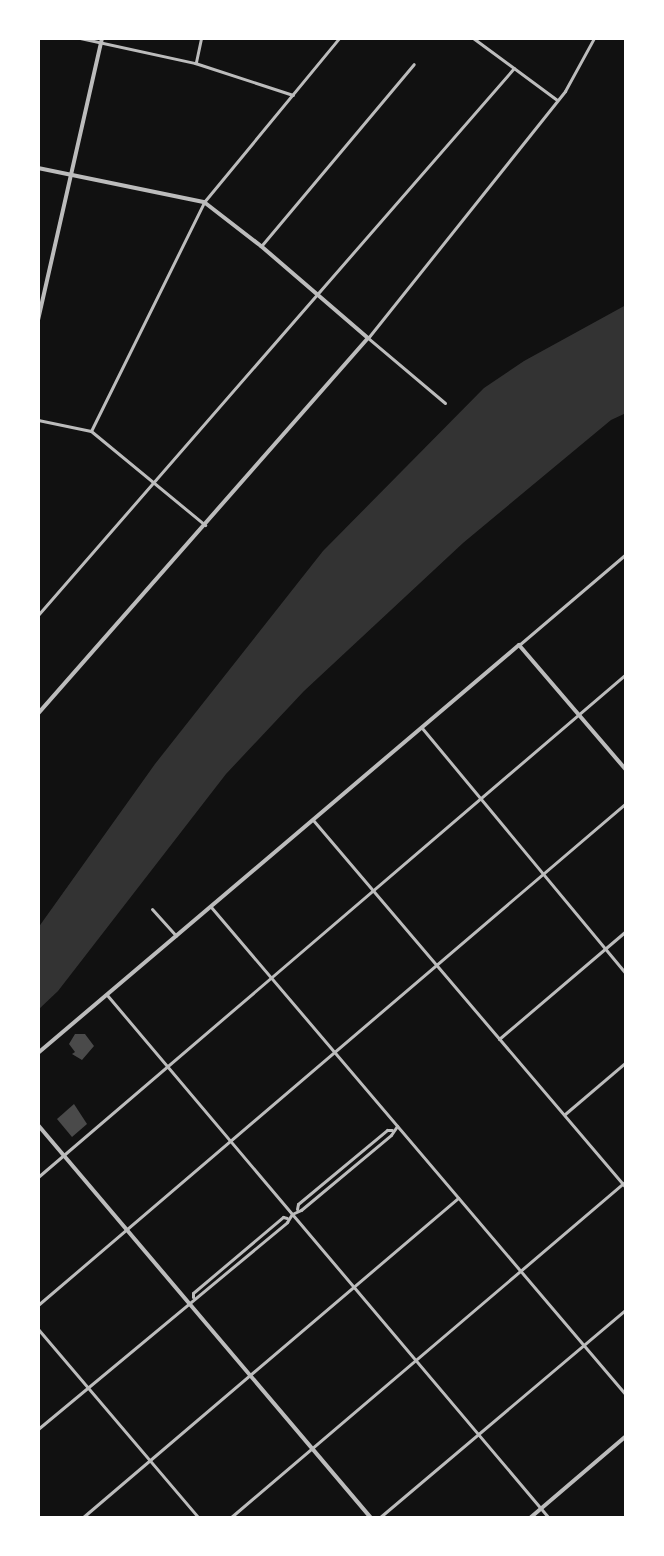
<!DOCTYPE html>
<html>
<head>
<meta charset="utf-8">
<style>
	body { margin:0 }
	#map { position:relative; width:664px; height:1556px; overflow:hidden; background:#111; font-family:"Playfair Display",serif }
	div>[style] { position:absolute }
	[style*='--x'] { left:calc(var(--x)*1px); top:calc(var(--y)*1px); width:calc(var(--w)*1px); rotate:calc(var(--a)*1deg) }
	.water>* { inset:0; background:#333 }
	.building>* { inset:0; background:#4a4a4a }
	.minor>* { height:3px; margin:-1.5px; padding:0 1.5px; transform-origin:1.5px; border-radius:1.5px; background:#bcbcbc }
	.tertiary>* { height:4px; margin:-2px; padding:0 2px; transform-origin:2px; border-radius:2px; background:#bcbcbc }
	span { translate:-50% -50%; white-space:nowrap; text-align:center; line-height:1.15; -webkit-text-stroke:7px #fff; paint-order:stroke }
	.frame { position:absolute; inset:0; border:40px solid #fff; pointer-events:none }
</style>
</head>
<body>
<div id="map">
	<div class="water">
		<div style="clip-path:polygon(626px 305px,626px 413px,611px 420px,463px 543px,304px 691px,226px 774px,58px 991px,38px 1010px,38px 928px,155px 764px,323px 551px,484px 388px,524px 361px)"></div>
	</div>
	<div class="building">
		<div style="clip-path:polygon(75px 1034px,85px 1034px,94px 1046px,82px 1060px,72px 1054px,75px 1052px,69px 1044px)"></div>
		<div style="clip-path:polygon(74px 1104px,87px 1124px,72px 1137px,57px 1119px)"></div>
	</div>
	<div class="minor">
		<div style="--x:80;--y:38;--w:118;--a:12.3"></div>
		<div style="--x:195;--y:63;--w:103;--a:18.1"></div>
		<div style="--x:473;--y:38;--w:104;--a:36.4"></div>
		<div style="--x:196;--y:62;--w:25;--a:-78"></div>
		<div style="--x:262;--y:245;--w:236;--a:-50"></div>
		<div style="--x:445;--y:403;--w:101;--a:-139.8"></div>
		<div style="--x:368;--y:338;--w:316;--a:-51.4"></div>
		<div style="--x:565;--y:91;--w:60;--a:-61.3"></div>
		<div style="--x:38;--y:420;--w:54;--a:11.7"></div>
		<div style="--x:91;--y:431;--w:148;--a:39.5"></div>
		<div style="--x:91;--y:431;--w:255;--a:-63.7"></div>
		<div style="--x:204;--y:202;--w:212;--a:-50.5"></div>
		<div style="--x:38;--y:615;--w:725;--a:-48.97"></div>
		<div style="--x:519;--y:645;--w:140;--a:-40.4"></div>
		<div style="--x:422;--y:728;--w:320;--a:50.3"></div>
		<div style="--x:313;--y:820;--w:483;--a:49.6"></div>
		<div style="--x:211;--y:907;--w:641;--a:49.62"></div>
		<div style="--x:152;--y:909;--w:36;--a:48"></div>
		<div style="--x:107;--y:995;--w:685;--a:49.8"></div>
		<div style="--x:499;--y:1039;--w:167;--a:-40.4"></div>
		<div style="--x:565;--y:1114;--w:80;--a:-40.4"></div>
		<div style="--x:38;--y:1177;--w:774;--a:-40.55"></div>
		<div style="--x:297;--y:1209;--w:5;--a:-79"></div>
		<div style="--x:298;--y:1204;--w:116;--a:-39.7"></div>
		<div style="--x:387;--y:1130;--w:5;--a:0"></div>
		<div style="--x:193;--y:1297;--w:4;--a:-90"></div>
		<div style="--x:193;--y:1293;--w:118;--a:-40.2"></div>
		<div style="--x:283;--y:1217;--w:4;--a:14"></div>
		<div style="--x:38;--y:1305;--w:773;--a:-40.49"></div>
		<div style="--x:38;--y:1329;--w:248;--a:49.6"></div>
		<div style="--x:38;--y:1429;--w:324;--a:-39.7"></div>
		<div style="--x:287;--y:1222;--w:9;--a:-58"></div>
		<div style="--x:292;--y:1214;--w:10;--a:-24"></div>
		<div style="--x:301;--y:1210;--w:117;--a:-39.8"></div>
		<div style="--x:391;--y:1135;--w:11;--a:-56"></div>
		<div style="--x:82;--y:1518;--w:494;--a:-40.4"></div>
		<div style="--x:230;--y:1518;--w:520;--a:-40.4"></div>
		<div style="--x:379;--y:1518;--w:324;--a:-40.2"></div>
	</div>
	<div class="tertiary">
		<div style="--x:38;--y:168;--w:169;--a:11.6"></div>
		<div style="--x:204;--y:202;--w:72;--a:37.7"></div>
		<div style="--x:261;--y:246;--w:141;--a:40.7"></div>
		<div style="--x:368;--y:338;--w:500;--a:131.3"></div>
		<div style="--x:38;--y:320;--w:289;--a:-77.2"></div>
		<div style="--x:38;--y:1053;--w:631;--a:-40.31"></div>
		<div style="--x:519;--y:645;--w:165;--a:49.4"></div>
		<div style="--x:38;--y:1125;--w:515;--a:49.72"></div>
		<div style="--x:530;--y:1518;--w:126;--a:-40.5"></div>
	</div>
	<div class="frame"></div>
</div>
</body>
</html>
